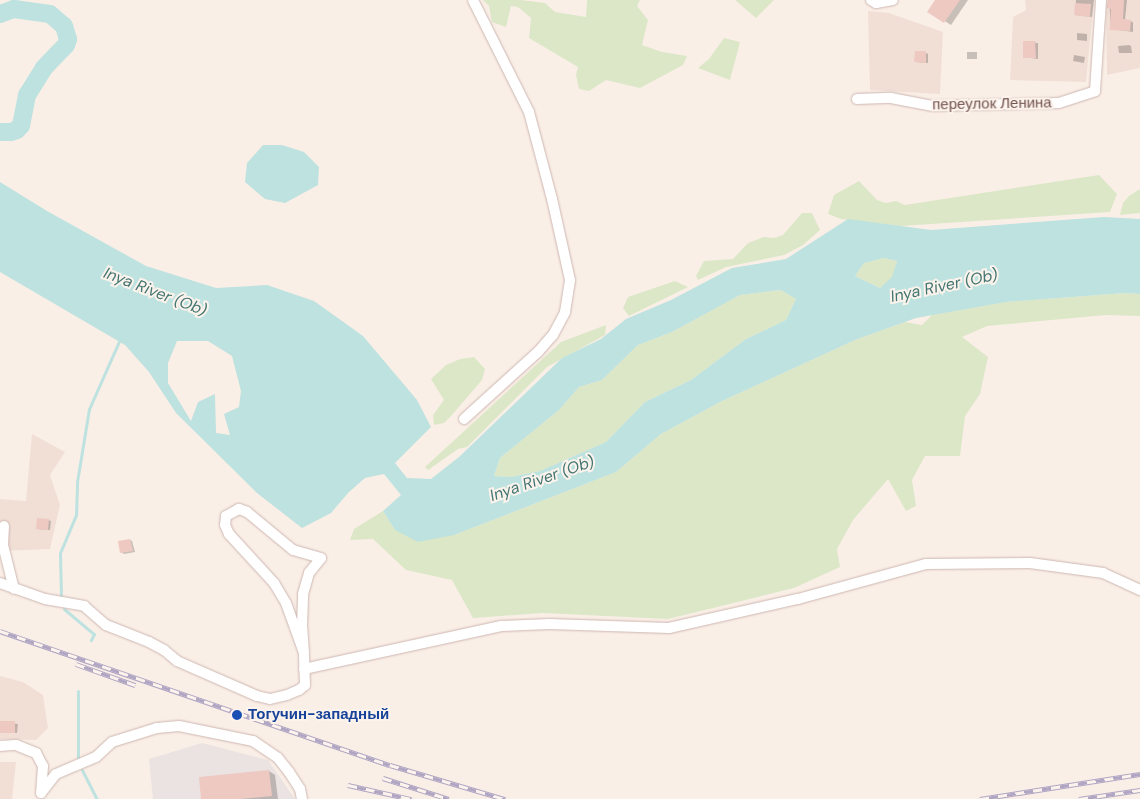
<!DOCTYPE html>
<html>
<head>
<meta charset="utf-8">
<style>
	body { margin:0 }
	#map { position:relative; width:1140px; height:799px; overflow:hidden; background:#faefe7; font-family:"DM Sans",sans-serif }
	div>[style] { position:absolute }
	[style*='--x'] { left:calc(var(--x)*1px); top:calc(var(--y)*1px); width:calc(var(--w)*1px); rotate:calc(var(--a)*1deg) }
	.residential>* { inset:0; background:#f1dfd6 }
	.industrial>* { inset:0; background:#ebe3e1 }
	.green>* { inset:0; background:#dbe7c7 }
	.water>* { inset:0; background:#bde2df }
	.shadow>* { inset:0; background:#0003 }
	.stream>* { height:3px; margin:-1.5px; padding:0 1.5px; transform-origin:1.5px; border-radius:1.5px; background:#bde2df }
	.river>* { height:18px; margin:-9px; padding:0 9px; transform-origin:9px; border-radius:9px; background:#bde2df }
	.building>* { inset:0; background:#edc9c1 }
	.roads { filter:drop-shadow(0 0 1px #cdb7b1) drop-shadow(0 0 1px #cdb7b1) }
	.minor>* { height:10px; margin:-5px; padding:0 5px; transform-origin:5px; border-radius:5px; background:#fff }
	.rail>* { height:5px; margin-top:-2.5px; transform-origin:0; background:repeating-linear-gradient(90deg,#fdf3ed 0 9px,#b0a6c3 0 18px); box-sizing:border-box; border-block:1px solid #b0a6c3 }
	.dots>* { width:14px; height:14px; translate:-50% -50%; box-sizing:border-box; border:2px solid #fdf3ed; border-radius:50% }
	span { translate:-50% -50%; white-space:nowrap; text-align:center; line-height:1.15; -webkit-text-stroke:4px #fdf3ed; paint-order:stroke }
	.street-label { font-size:15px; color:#72534e }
	.transit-label { font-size:15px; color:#164399; font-weight:700 }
	.left { translate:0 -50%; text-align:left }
	.water-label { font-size:16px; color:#437672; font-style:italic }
</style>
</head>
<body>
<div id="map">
	<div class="residential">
		<div style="clip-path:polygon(1025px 0,1094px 0,1086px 82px,1010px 80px,1013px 17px,1026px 10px)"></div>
		<div style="clip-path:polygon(1106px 0,1140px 0,1140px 68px,1107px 75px)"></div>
		<div style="clip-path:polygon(868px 11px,889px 13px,943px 32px,940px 94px,870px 90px)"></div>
		<div style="clip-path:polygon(32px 434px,65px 452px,50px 475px,60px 505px,50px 549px,0 551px,0 499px,26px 501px)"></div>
		<div style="clip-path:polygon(0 676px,23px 682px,43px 695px,48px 728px,36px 740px,0 739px)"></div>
		<div style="clip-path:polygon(0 762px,16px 762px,12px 799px,0 799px)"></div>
	</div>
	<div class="industrial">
		<div style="clip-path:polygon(202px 743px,268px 760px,295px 799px,153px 799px,149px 759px)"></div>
	</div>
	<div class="green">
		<div style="clip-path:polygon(483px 0,521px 0,545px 3px,555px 12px,586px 17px,587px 0,640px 0,637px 6px,648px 20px,642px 45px,662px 52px,687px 56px,683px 65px,640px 88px,606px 80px,589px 91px,579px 89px,576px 75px,578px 67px,529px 38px,531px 18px,518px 7px,511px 6px,506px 27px,492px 22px,489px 6px)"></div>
		<div style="clip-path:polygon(735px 0,774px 0,756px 18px)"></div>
		<div style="clip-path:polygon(724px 38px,740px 42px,730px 80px,698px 68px,709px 59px)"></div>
		<div style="clip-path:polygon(1099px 175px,1117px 194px,1110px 212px,901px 226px,841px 219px,828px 214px,834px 195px,859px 181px,877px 200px,886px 203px,896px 201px,905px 205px)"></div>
		<div style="clip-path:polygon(1140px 189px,1140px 213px,1120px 215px,1123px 203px,1129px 196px)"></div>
		<div style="clip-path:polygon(802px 213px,812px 213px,820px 230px,803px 245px,784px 255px,726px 267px,698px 280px,696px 276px,704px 261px,733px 259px,748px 243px,764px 237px,774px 238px,783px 235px)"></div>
		<div style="clip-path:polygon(884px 258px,897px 261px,893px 277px,880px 288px,855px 276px,864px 263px)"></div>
		<div style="clip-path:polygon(675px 281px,688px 287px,629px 316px,623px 308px,628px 297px)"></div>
		<div style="clip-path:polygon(781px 290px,796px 299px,786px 320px,746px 339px,691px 380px,645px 402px,606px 442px,540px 471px,511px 477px,494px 476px,500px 458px,559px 410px,579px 387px,602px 380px,638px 345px,672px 332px,740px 295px)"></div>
		<div style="clip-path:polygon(1125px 293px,1140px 294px,1140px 316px,1106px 315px,987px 326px,962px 337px,988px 357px,980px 394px,965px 416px,960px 456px,925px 456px,912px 480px,916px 506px,906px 511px,888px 479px,853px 520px,837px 549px,840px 567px,794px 588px,668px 619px,543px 613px,473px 618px,452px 580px,406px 570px,373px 539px,350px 540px,354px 529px,383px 511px,395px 530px,454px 535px,616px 472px,661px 434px,720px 402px,855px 340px,905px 322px,922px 325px,932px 315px,1006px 302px)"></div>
		<div style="clip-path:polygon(606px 325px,605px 335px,547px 367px,467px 447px,458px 449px,428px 470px,425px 467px,561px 342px)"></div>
		<div style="clip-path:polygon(474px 357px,485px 369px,482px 380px,451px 416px,444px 423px,434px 425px,433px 415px,444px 400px,431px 379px,446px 365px,460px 359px)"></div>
	</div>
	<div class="water">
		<div style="clip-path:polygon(263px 145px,282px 145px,304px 152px,319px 167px,318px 185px,285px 203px,265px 199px,245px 182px,247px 163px)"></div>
		<div style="clip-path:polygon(evenodd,0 182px,47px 211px,146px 266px,216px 288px,267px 285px,314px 301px,363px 336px,417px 400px,431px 427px,395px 463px,407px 478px,431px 479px,459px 457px,562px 358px,601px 339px,626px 319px,671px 300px,732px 268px,786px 259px,848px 219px,931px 230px,1104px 217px,1140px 219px,1140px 294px,1125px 293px,1006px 302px,916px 318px,855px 340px,720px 402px,661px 434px,616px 472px,454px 535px,418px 542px,395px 530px,383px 511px,401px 495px,384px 474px,365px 478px,349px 492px,331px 513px,302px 528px,257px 493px,176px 413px,149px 372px,125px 345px,0 272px,0 182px,884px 258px,897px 261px,892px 277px,880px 288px,855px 276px,864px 263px,884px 258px,0 182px,781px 290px,796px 299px,786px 320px,746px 339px,691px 380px,645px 402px,606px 442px,540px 471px,511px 477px,494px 476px,500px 458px,559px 410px,579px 387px,602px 380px,638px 345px,672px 332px,740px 295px,781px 290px,0 182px,177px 341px,208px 341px,232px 356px,241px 391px,239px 407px,224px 414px,230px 435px,216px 433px,215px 394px,198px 402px,191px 421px,168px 383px,168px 363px,177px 341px)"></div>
	</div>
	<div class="shadow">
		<div style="clip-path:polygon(937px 0,968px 0,951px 25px,929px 11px)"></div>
		<div style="clip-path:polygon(1076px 0,1094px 0,1092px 17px,1075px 15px)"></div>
		<div style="clip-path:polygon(1109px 0,1127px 0,1125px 20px,1133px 22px,1133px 32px,1111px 29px)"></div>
		<div style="clip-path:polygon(1077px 33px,1087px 34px,1087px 41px,1077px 40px)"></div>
		<div style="clip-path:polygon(1024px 42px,1038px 43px,1038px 59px,1024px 57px)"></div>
		<div style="clip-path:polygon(1129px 45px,1131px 46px,1132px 53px,1119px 53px,1118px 46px)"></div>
		<div style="clip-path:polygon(967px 52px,977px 52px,977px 59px,967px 59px)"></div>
		<div style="clip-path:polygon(926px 53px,928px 54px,928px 63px,916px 62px)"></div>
		<div style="clip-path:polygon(1074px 55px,1085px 57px,1084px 63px,1073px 61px)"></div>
		<div style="clip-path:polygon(48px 520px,51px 521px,50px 530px,37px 529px)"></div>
		<div style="clip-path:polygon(130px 540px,132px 541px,135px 552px,124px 554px,121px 552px)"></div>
		<div style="clip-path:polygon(0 722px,18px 724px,17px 733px,0 732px)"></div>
		<div style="clip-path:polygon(269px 771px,275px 775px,278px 799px,202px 799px,200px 778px)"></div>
	</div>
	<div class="stream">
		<div style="--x:61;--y:597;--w:44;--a:-91.3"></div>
		<div style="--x:60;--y:553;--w:41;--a:-67.2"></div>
		<div style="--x:76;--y:515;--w:33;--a:-88"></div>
		<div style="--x:77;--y:482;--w:74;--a:-80.7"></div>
		<div style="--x:89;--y:409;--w:77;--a:-66.1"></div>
		<div style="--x:64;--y:609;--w:39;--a:40"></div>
		<div style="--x:94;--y:634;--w:7;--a:117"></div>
		<div style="--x:78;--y:691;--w:66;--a:90"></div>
		<div style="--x:82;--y:770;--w:33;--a:63"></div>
	</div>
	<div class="river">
		<div style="--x:0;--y:14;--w:15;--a:-20"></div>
		<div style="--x:14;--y:9;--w:36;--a:8"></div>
		<div style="--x:50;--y:14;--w:18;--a:41"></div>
		<div style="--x:64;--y:26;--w:14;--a:73"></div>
		<div style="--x:68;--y:39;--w:6;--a:108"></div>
		<div style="--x:66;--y:45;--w:32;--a:134"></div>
		<div style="--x:44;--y:68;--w:32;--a:122"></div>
		<div style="--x:27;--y:95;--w:31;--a:101"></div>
		<div style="--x:21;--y:125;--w:6;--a:129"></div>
		<div style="--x:17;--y:130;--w:6;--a:162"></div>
		<div style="--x:11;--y:132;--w:11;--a:180"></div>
	</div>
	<div class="building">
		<div style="clip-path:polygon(935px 0,960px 0,944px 23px,927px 12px)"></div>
		<div style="clip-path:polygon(1108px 0,1124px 0,1123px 19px,1131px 20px,1130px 31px,1110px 30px,1111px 9px,1107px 8px)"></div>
		<div style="clip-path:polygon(1075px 3px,1091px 4px,1090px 17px,1074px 15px)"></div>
		<div style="clip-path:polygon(1023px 41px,1035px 41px,1036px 58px,1023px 58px)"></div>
		<div style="clip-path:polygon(915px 51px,926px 51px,926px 63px,914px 62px)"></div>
		<div style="clip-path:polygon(37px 518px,49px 519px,48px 530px,36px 529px)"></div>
		<div style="clip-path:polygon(130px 539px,133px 551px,120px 553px,118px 541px)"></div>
		<div style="clip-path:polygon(0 721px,15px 721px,15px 733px,0 733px)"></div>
		<div style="clip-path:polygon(269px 770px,272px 796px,241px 799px,201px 799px,199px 777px)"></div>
	</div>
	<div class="roads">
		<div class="minor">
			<div style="--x:871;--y:0;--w:6;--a:31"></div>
			<div style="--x:876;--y:3;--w:17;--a:-10"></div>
			<div style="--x:857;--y:99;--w:34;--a:-2"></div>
			<div style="--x:891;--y:98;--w:43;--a:10.8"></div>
			<div style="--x:933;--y:106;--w:126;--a:-1.4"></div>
			<div style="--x:1059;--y:103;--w:38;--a:-18"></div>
			<div style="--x:1095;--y:91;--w:91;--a:-86.2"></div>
			<div style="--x:464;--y:419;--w:100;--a:-42.2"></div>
			<div style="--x:538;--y:352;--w:23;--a:-49"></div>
			<div style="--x:553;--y:335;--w:26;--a:-62"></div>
			<div style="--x:565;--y:312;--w:32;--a:-81"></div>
			<div style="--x:570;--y:280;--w:83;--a:-102.5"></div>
			<div style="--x:552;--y:199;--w:90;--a:-104.8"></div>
			<div style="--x:529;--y:112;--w:125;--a:-116.6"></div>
			<div style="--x:4;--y:526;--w:19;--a:93"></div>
			<div style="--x:3;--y:545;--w:45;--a:76"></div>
			<div style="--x:0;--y:583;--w:48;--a:19.6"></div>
			<div style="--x:45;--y:599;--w:40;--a:10"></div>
			<div style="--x:84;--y:606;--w:29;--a:41"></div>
			<div style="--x:106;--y:625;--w:46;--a:21.6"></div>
			<div style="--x:149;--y:642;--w:17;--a:28"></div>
			<div style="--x:164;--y:650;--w:17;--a:40"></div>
			<div style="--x:177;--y:661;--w:87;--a:23.6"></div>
			<div style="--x:257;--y:696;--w:13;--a:13"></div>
			<div style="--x:270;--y:699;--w:17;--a:-13"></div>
			<div style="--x:287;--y:695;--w:13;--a:-23"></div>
			<div style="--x:299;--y:690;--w:8;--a:-40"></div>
			<div style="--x:305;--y:685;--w:32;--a:-92"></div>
			<div style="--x:304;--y:653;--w:26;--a:-94"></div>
			<div style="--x:302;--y:627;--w:33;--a:-88"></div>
			<div style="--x:303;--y:594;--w:22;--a:-74"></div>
			<div style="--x:309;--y:573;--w:19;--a:-51"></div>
			<div style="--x:321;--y:558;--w:29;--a:-164"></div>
			<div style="--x:293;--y:550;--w:60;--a:-140.4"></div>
			<div style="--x:247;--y:512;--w:9;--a:-159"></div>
			<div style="--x:239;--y:509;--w:15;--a:152"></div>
			<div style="--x:226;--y:516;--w:9;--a:96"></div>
			<div style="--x:225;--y:525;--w:10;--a:66"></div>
			<div style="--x:229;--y:534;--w:67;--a:47.4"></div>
			<div style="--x:274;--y:583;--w:23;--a:59"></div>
			<div style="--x:286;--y:603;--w:53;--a:70.2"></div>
			<div style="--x:304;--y:669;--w:203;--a:-12.3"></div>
			<div style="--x:502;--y:626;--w:47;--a:-2.4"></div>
			<div style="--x:549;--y:624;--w:120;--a:1.9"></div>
			<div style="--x:669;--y:628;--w:132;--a:-12.7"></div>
			<div style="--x:798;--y:599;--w:133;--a:-15.3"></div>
			<div style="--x:926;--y:564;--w:104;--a:-0.6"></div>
			<div style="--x:1030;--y:563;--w:74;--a:7.8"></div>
			<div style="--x:1103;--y:573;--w:41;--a:24.7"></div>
			<div style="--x:0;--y:746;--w:16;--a:-4"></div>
			<div style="--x:16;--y:745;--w:22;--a:22"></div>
			<div style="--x:36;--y:753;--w:15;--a:62"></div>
			<div style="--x:43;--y:766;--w:27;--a:94"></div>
			<div style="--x:41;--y:793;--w:24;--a:-52"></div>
			<div style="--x:56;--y:774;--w:43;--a:-23"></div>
			<div style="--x:96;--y:757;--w:22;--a:-43"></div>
			<div style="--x:112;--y:742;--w:47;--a:-17.3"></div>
			<div style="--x:157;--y:728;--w:22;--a:-5"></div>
			<div style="--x:179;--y:726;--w:76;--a:11.5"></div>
			<div style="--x:253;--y:741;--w:30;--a:34"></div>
			<div style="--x:278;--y:758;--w:18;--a:52"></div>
			<div style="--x:289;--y:772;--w:20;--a:57"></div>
			<div style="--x:300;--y:789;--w:10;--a:79"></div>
		</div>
	</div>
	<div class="rail">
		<div style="--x:0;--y:631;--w:412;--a:19"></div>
		<div style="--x:390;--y:765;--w:120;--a:16.5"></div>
		<div style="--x:76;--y:664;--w:63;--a:19.6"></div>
		<div style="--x:383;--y:778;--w:69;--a:17.7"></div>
		<div style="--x:348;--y:785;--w:65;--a:12.5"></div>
		<div style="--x:980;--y:799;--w:162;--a:-8.9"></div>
		<div style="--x:1079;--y:799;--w:62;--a:-8.4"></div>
	</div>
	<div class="dots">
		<div style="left:237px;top:715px;background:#1a4fb4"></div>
	</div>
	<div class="street-label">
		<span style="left:992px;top:104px;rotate:-1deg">переулок Ленина</span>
	</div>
	<div class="transit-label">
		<span class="left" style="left:248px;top:715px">Тогучин-западный</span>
	</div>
	<div class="water-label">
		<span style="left:944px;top:286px;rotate:-12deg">Inya River (Ob)</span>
		<span style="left:155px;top:292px;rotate:21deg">Inya River (Ob)</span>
		<span style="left:542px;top:479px;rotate:-19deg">Inya River (Ob)</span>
	</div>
</div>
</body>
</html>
